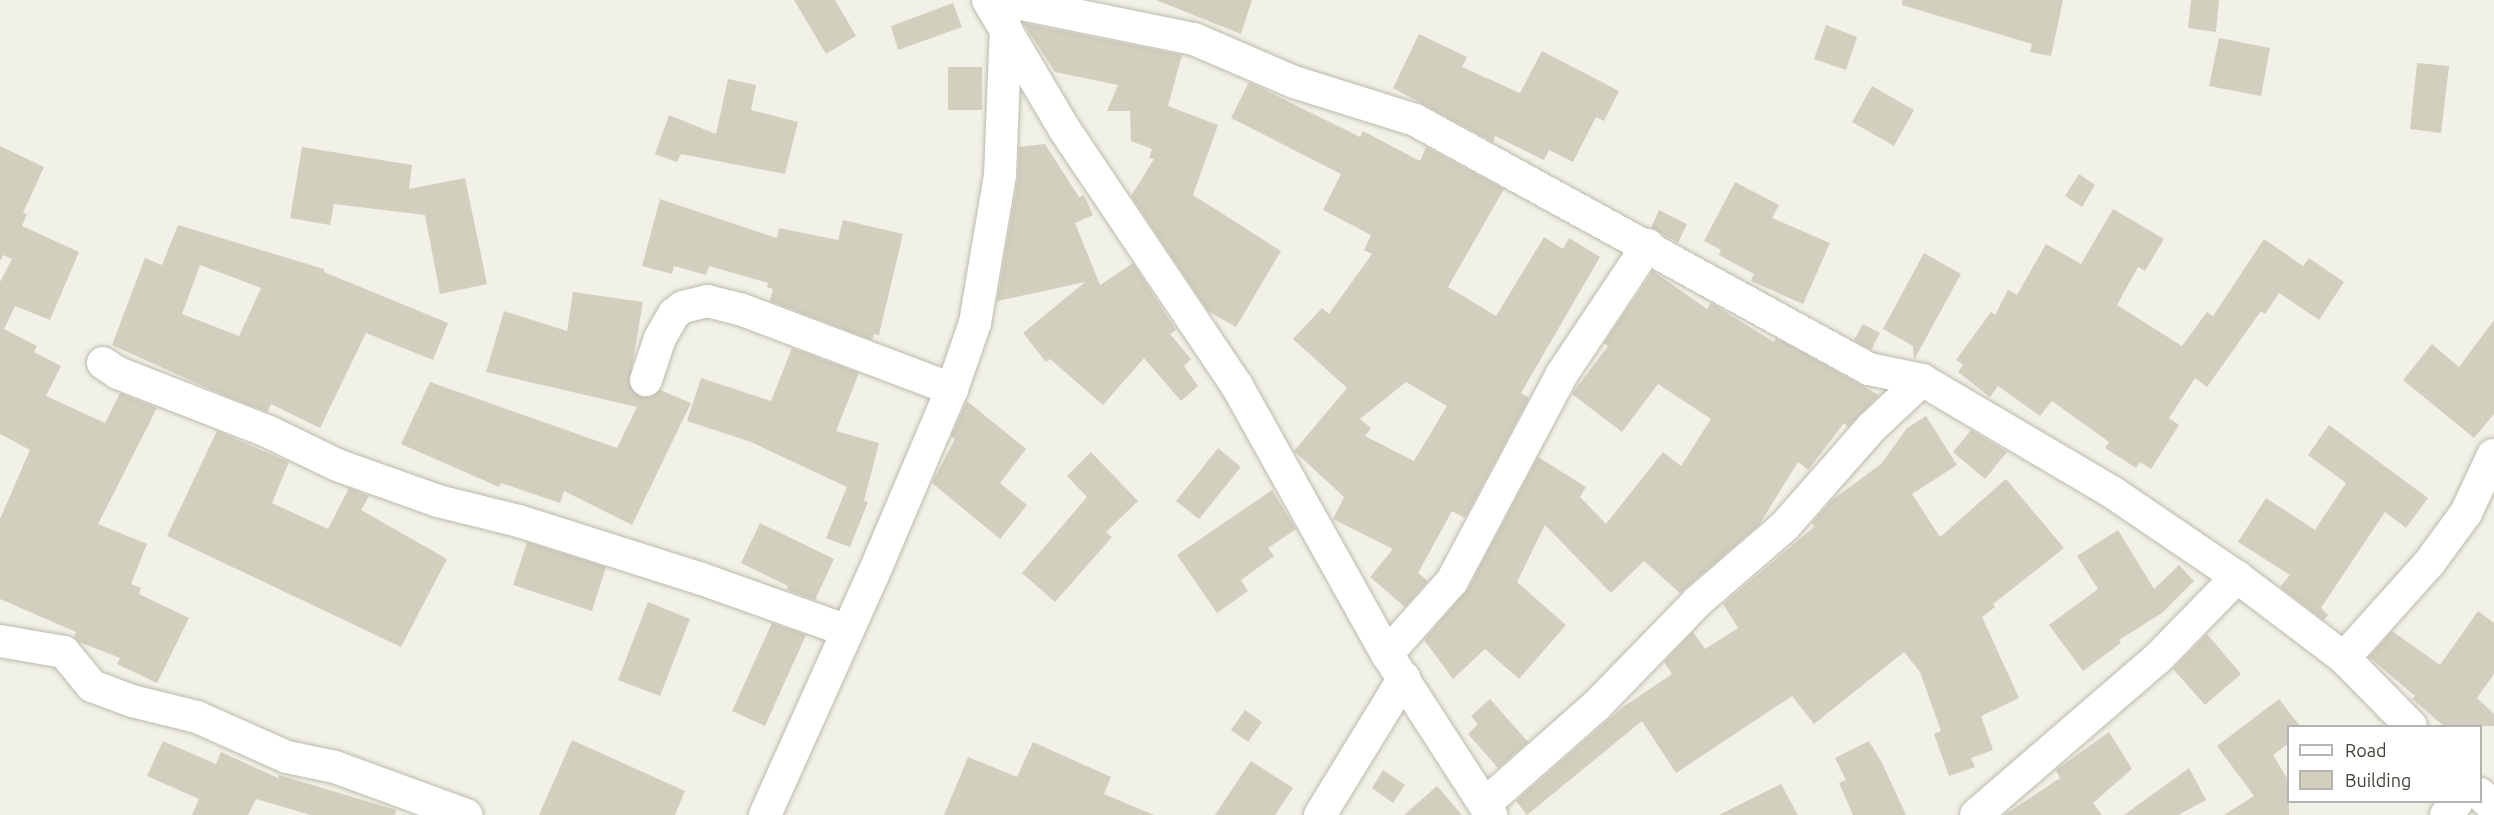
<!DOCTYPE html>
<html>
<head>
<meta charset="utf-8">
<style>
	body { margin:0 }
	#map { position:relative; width:2494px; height:815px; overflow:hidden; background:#f2f1e7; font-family:Ubuntu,sans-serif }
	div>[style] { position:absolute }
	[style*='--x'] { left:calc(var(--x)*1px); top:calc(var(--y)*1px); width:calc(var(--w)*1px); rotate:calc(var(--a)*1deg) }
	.building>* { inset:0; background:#d2cfbe }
	.roads { filter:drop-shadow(0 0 2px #bcbaab) drop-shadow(0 0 2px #bcbaab) }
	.minor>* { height:32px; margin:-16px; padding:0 16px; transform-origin:16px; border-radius:16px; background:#fff }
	span { translate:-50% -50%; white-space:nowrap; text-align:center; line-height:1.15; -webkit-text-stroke:6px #fff; paint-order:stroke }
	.legend { position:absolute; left:2287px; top:725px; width:195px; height:78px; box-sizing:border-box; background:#fff; border:2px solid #b4b3af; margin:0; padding:8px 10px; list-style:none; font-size:18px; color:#444237 }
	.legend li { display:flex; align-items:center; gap:12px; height:30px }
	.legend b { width:30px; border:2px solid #b4b3af }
</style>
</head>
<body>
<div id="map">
	<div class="building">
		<div style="clip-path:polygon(794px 0,835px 0,856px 36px,826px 54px)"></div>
		<div style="clip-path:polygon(1156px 0,1252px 0,1241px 34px)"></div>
		<div style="clip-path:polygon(1902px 0,2063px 0,2051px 56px,2030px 52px,2032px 44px,1902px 5px)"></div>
		<div style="clip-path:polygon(2191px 0,2219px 0,2216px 32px,2188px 28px)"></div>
		<div style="clip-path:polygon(953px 3px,962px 27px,898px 50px,891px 26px)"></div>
		<div style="clip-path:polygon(1023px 23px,1182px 55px,1168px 106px,1218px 125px,1193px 195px,1281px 251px,1236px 327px,1208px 311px,1131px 196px,1154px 159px,1149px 158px,1152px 149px,1131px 141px,1130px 111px,1107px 111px,1118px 85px,1055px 72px)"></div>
		<div style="clip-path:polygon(1826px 25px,1857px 37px,1846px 70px,1814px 59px)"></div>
		<div style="clip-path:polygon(1419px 34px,1467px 57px,1462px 67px,1520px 93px,1542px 51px,1619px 91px,1604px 121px,1596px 117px,1573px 162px,1549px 150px,1544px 160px,1495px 136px,1493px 142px,1393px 88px)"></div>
		<div style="clip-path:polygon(2219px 38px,2270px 48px,2261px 96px,2209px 86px)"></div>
		<div style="clip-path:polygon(2417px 63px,2449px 66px,2441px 133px,2410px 129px)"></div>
		<div style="clip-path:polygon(948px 67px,982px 67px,982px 110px,948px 110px)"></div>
		<div style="clip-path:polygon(728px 79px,756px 85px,751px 110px,798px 122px,785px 174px,681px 154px,677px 162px,655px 154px,669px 115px,716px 134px)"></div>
		<div style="clip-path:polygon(evenodd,1249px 82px,1360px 137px,1363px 131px,1420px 161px,1426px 147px,1504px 189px,1448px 287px,1496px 316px,1544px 237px,1563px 249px,1569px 238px,1600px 257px,1521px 393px,1529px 398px,1465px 518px,1452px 511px,1418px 573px,1428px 581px,1405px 607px,1370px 577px,1393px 549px,1333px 519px,1344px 497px,1294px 451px,1347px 388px,1293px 339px,1322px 308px,1329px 314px,1372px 254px,1364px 250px,1371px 235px,1323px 210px,1341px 174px,1231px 118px,1249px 82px,1406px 382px,1447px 406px,1414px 461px,1365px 436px,1371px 428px,1360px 419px,1406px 382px)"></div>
		<div style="clip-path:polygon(1872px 86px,1914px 110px,1894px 146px,1852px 122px)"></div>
		<div style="clip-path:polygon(1045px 144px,1079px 197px,1084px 195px,1093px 215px,1075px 223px,1100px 285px,1133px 263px,1176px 330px,1170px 334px,1191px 359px,1184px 366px,1198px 386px,1181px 401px,1144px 358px,1103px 405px,1050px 359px,1046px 362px,1023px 333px,1085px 282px,997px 301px,1018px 178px,1019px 147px)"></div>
		<div style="clip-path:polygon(0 146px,44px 167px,23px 213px,27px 214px,22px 226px,79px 252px,50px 320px,15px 306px,4px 329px,37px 346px,34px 352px,61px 366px,46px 396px,105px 423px,120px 393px,157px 408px,98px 524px,147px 544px,131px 584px,141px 588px,139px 594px,189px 618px,157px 683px,117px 664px,120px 658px,79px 642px,74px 638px,76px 632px,0 599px,0 519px,30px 450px,0 434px,0 282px,12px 259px,3px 255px,0 261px)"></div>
		<div style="clip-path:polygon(302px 147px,412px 165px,409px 189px,465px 178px,487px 284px,440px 294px,425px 215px,334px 204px,330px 225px,290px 218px)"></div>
		<div style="clip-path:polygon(2079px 174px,2095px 185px,2082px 207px,2065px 196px)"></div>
		<div style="clip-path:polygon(1735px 182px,1779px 205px,1772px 218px,1830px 243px,1803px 304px,1751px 281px,1754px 274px,1719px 255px,1721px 250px,1704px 241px)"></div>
		<div style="clip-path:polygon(660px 199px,777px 238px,779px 228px,838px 240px,843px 220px,903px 234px,879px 335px,874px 334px,872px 340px,770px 301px,773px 289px,767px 287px,768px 283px,709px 266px,706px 275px,674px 266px,672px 274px,642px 266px)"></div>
		<div style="clip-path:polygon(2113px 209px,2164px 239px,2145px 271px,2138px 267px,2117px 305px,2182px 346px,2207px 312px,2213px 316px,2264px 239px,2303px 266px,2309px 258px,2344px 282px,2319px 320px,2279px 293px,2265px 314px,2261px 311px,2207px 387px,2195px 378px,2169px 418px,2179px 425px,2151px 469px,2140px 462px,2136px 468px,2105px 448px,2109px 442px,2052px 401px,2040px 416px,1998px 386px,1990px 397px,1958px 372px,1963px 365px,1956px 360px,1991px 312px,1995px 315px,2008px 290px,2017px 295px,2046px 244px,2081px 264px)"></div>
		<div style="clip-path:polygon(1659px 210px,1687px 224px,1678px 243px,1651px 228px)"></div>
		<div style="clip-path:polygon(evenodd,178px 225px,324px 269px,324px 272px,448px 323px,433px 360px,366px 333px,320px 428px,271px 404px,267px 412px,214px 391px,112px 345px,145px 258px,162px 265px,178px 225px,200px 265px,261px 288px,239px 336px,182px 314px,200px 265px)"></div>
		<div style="clip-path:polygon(1924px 253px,1961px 274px,1914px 360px,1913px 346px,1883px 329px)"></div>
		<div style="clip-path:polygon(1653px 271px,1707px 309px,1711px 303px,1774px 342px,1776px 338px,1879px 395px,1848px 427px,1844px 423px,1808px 470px,1798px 462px,1759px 525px,1680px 593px,1644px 561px,1611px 593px,1545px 525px,1517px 582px,1566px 625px,1519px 679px,1485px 649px,1453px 679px,1424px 640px,1468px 589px,1538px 457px,1586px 487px,1580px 497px,1606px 524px,1663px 452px,1681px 466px,1711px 419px,1658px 384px,1622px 432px,1572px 394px,1608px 346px,1604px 343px)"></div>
		<div style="clip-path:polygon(573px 292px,643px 302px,629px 384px,641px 397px,650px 397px,660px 390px,691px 403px,632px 525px,564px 491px,560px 503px,501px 483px,499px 487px,401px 444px,430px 382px,617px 448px,637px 407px,486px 372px,504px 311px,567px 331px)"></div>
		<div style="clip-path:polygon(2494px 320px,2494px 414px,2474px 438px,2403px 380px,2432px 344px,2459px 367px)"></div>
		<div style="clip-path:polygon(1863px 324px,1880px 333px,1871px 350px,1854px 340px)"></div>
		<div style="clip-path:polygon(792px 348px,859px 373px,836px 431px,879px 443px,864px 501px,868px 502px,850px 547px,826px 538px,847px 487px,751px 442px,687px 421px,701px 378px,771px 401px)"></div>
		<div style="clip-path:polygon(967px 401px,1026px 449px,1000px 483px,1027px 505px,1000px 539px,932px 483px,955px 439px,951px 436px)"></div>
		<div style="clip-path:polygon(1926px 416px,1957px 465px,1912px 494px,1940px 537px,2006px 479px,2064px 548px,1993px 604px,1995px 607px,1982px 617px,2019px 698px,1981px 716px,1993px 750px,1971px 758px,1975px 767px,1949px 776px,1934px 734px,1941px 731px,1920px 672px,1904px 652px,1814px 724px,1792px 696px,1676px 773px,1642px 721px,1527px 815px,1516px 801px,1623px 707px,1672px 674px,1664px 662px,1693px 632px,1705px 649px,1738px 628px,1723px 604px,1814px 527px,1812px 523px,1832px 500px,1881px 464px,1907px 428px)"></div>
		<div style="clip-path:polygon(2329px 425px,2428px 498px,2406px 528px,2385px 512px,2321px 608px,2328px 615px,2324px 620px,2280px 587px,2290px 575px,2238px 542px,2266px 498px,2315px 530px,2346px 483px,2308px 455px)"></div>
		<div style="clip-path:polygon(1971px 430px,2007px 452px,1985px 479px,1953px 452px)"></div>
		<div style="clip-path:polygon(217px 431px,289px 462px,272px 503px,328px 529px,349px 488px,369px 496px,361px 510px,447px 559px,401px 647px,167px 536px)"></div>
		<div style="clip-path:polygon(1218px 448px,1241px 467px,1199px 519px,1176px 501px)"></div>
		<div style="clip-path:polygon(1091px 452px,1138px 501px,1106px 532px,1112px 537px,1055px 602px,1022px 573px,1087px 497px,1067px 476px)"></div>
		<div style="clip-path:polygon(1272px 490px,1296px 529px,1268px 548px,1274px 556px,1241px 580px,1248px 591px,1217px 613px,1177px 555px)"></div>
		<div style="clip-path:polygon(760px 523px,834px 559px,815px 600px,787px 590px,788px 586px,741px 563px)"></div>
		<div style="clip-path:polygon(2118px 530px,2154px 589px,2179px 565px,2194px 581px,2162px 613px,2119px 640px,2121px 643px,2083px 671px,2049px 625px,2098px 589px,2077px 556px)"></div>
		<div style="clip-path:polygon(527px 542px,606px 567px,592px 611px,513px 585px)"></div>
		<div style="clip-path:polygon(648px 602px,690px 619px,660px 696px,618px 680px)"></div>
		<div style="clip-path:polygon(2478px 611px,2494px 623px,2494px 674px,2477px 698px,2494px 714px,2494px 726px,2444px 726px,2412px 699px,2415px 696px,2369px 657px,2392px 631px,2440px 665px)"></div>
		<div style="clip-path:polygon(772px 623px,806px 635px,765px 726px,732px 711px)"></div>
		<div style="clip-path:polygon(2207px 634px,2241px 674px,2205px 705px,2173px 669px)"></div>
		<div style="clip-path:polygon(1490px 699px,1528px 742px,1498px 768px,1468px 734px,1478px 724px,1471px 716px)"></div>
		<div style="clip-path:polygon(2279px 699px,2300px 726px,2289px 726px,2289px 743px,2273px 755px,2289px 781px,2289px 815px,2224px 815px,2254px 796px,2217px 746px)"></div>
		<div style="clip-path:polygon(1245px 710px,1262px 722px,1248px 742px,1231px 730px)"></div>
		<div style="clip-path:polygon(2109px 732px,2132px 769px,2093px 803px,2102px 815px,2004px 815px,2060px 778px,2056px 770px)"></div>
		<div style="clip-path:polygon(572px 740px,685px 791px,675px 815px,539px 815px)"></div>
		<div style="clip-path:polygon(163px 741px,216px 764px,221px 752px,278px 778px,279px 775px,396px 810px,395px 815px,311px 815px,256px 799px,248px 815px,192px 815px,199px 799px,147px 776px)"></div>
		<div style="clip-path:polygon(1869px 741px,1882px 763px,1906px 815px,1853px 815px,1839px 783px,1846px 780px,1835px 758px)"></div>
		<div style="clip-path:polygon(1033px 742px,1111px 777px,1104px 794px,1154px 815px,944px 815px,968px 757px,1017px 777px)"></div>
		<div style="clip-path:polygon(1251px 761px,1293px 788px,1275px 815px,1215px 815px)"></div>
		<div style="clip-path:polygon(2189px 768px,2206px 800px,2178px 815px,2124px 815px)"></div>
		<div style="clip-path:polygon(1383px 770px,1405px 785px,1393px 803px,1372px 788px)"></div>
		<div style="clip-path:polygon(1781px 784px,1798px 815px,1719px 815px)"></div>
		<div style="clip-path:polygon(1437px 786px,1462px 815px,1404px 815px)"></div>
	</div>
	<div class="roads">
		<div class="minor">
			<div style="--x:988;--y:0;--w:151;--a:59.4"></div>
			<div style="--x:1065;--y:130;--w:308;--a:56.1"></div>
			<div style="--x:1237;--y:386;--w:307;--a:60.8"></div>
			<div style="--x:1387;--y:654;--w:192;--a:57.1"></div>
			<div style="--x:1002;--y:0;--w:196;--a:11.5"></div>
			<div style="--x:1194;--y:39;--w:109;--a:23.3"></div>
			<div style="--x:1294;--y:82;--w:127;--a:17.4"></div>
			<div style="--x:1415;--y:120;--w:518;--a:28.74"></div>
			<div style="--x:1869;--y:369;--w:54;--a:11.7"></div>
			<div style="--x:1922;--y:380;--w:221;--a:30.5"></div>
			<div style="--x:2112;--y:492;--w:151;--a:34.2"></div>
			<div style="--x:2237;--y:577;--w:134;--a:37.1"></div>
			<div style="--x:2344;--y:658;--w:95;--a:45.4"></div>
			<div style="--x:103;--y:363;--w:18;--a:34"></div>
			<div style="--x:118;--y:373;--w:162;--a:21.3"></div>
			<div style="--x:269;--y:432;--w:76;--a:25.9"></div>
			<div style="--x:337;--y:465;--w:107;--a:19.6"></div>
			<div style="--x:438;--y:501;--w:83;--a:13.9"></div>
			<div style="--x:519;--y:521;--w:189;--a:17.6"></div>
			<div style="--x:699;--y:578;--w:158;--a:19.6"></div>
			<div style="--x:646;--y:380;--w:44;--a:-71.6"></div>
			<div style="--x:660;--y:338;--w:28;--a:-60"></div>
			<div style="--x:674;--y:314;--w:11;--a:-38"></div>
			<div style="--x:683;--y:307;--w:25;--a:-14"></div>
			<div style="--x:707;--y:301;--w:34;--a:14"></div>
			<div style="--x:740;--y:309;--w:227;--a:20.7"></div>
			<div style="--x:0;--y:641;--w:65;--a:9.8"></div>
			<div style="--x:64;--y:652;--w:44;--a:50.5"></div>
			<div style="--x:92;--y:686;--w:43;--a:20.6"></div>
			<div style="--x:132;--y:701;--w:67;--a:13.8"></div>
			<div style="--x:197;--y:717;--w:98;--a:24"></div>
			<div style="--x:287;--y:757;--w:49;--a:11.8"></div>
			<div style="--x:335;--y:767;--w:140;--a:20.1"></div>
			<div style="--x:1387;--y:654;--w:98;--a:-48.3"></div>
			<div style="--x:1452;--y:581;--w:234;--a:-62"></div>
			<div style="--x:1562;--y:374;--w:155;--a:-56.3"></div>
			<div style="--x:2344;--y:658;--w:129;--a:-48.1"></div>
			<div style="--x:2430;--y:562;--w:61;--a:-53.7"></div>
			<div style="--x:2466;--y:513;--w:64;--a:-65"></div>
			<div style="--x:2480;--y:794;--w:19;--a:43"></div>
			<div style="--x:1486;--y:803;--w:148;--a:-41.4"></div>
			<div style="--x:1597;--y:705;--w:144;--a:-45.8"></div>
			<div style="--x:1697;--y:602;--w:115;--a:-40.8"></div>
			<div style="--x:1784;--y:527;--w:133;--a:-48.7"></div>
			<div style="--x:1872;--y:427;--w:69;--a:-43.2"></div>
			<div style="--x:765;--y:815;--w:263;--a:-65.8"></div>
			<div style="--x:873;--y:575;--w:202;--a:-67"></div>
			<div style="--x:952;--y:389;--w:70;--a:-70.8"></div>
			<div style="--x:975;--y:323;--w:150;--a:-80.4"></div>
			<div style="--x:1000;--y:175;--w:147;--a:-87.7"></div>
			<div style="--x:1320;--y:815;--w:161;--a:-58.5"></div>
			<div style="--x:1976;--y:815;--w:239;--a:-40.8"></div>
			<div style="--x:2157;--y:659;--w:115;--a:-45.7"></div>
			<div style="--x:2446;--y:815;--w:17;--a:-50"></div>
		</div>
	</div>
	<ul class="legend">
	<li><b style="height:8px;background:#fff"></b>Road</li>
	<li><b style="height:16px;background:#d2cfbe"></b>Building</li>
	</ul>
</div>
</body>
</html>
